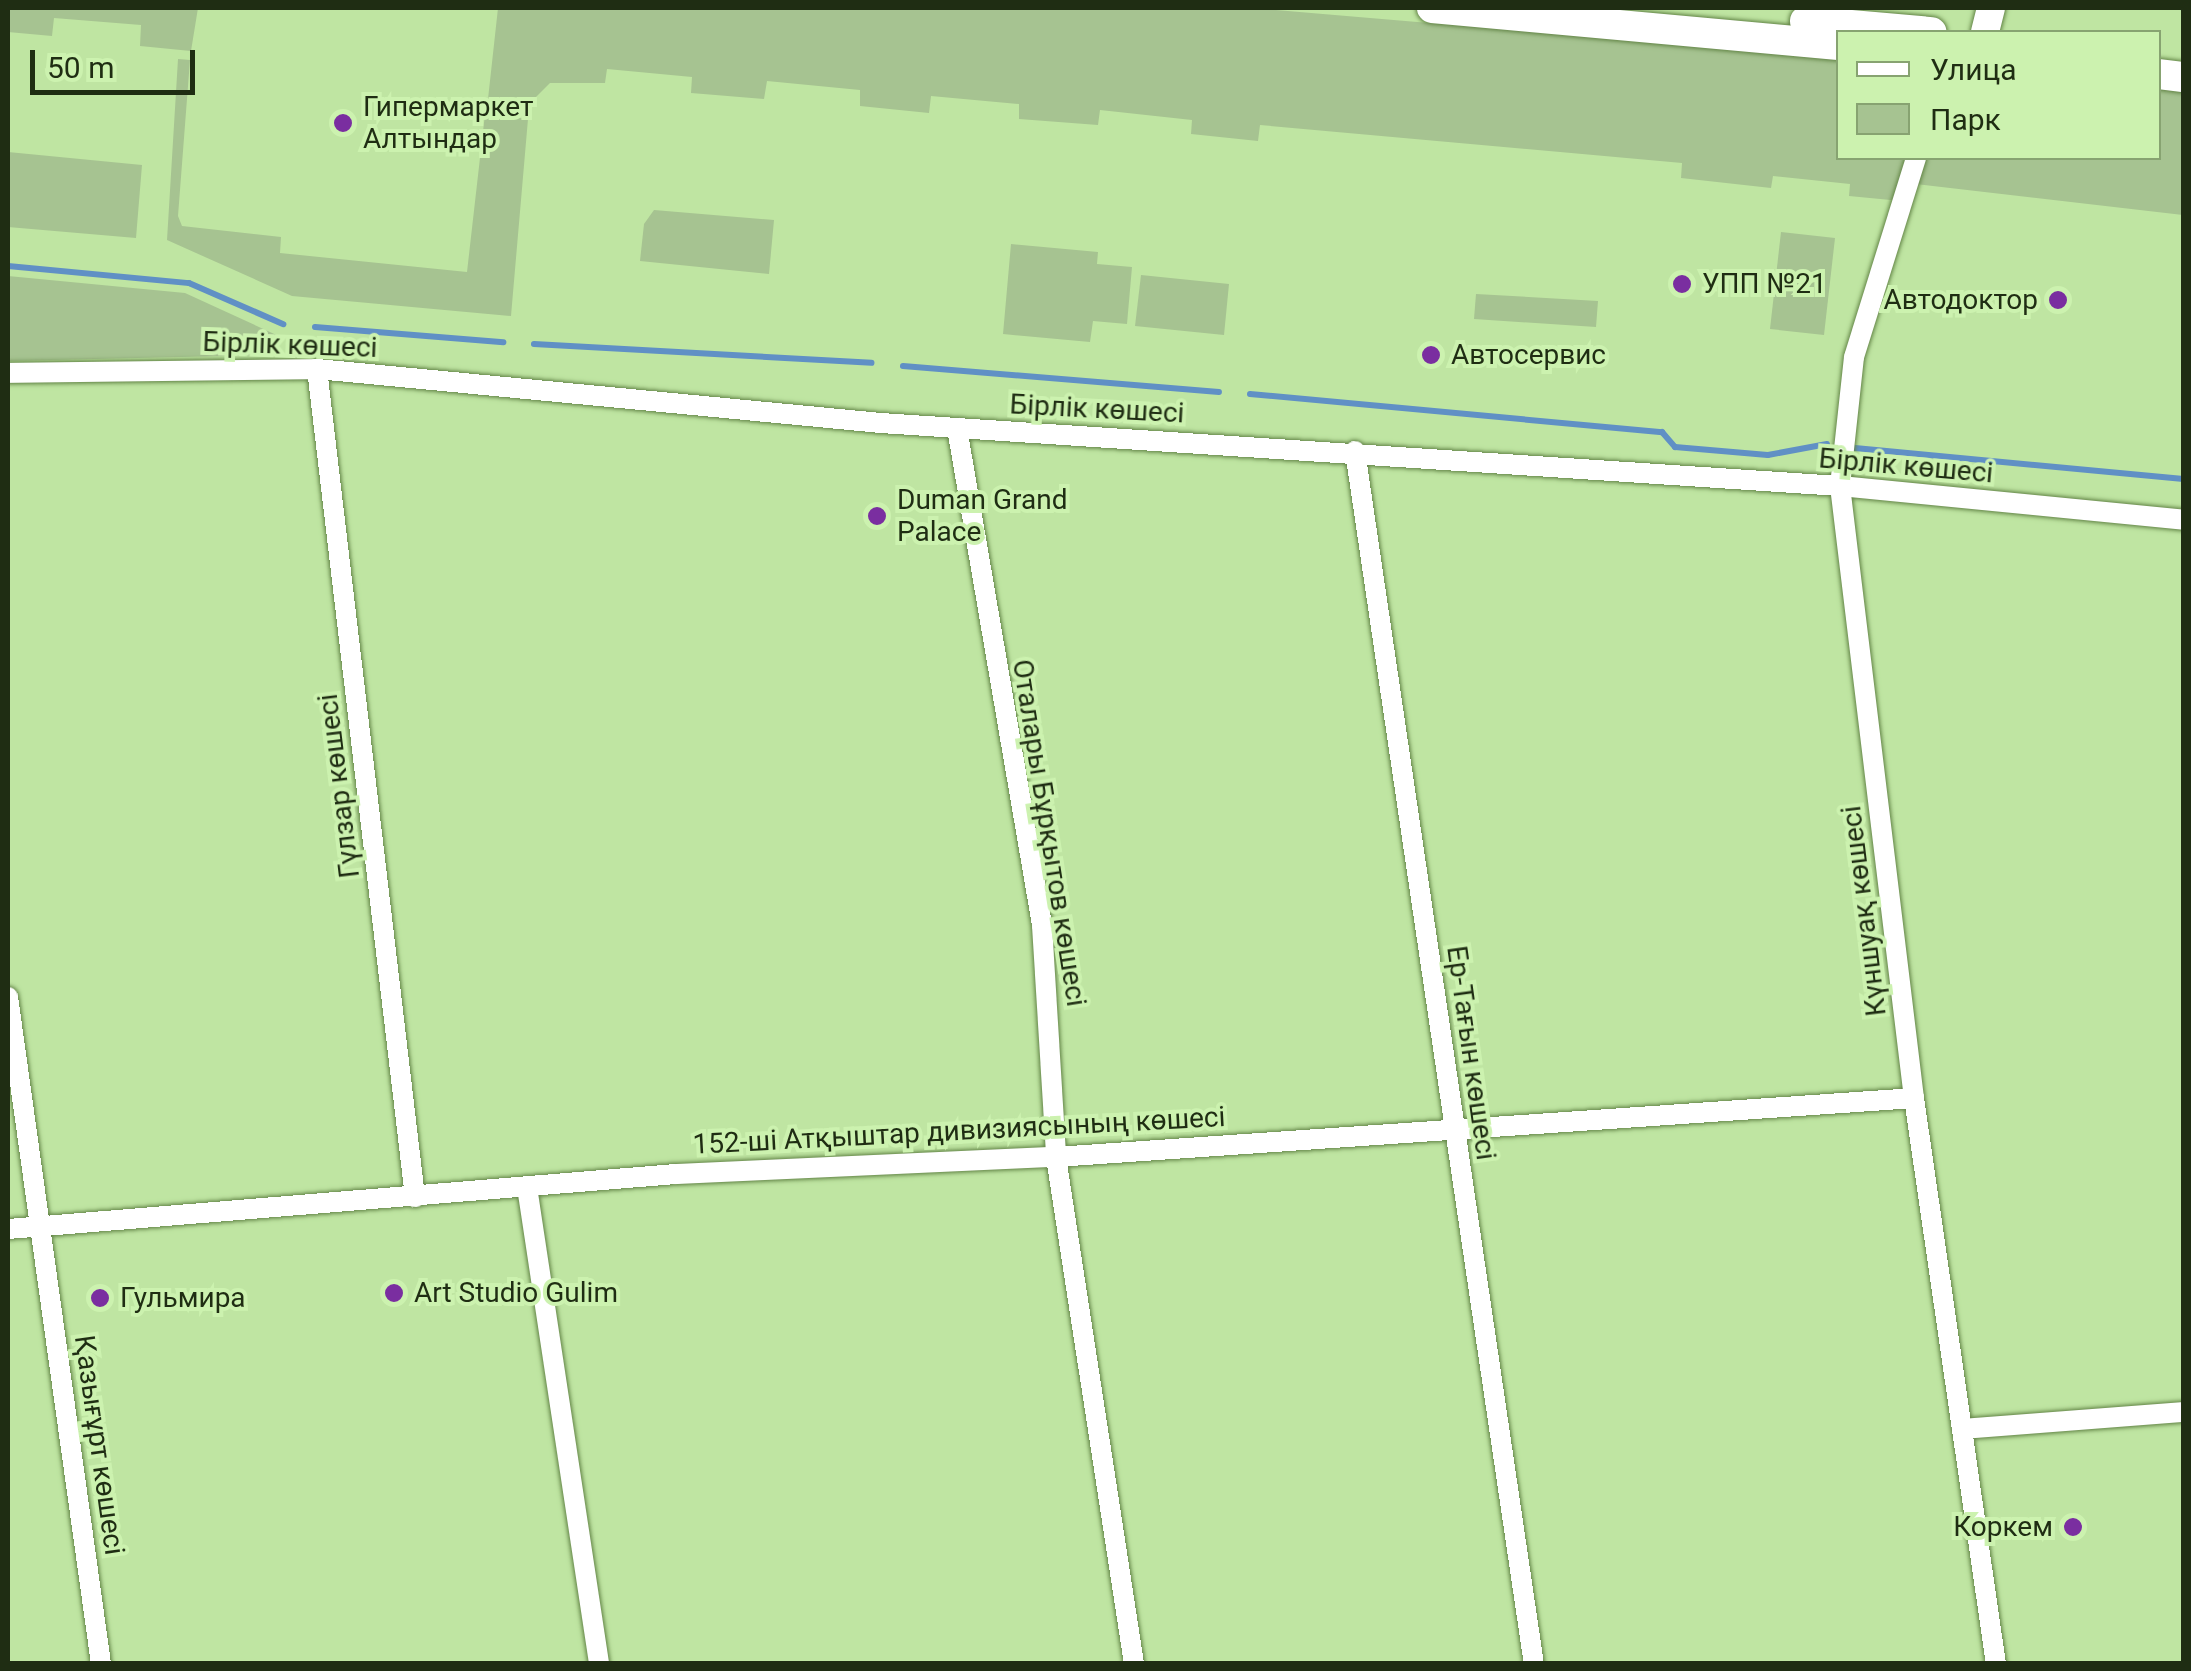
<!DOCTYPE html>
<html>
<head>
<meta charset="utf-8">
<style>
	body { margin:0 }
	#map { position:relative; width:2191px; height:1671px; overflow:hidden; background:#bfe5a2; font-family:Roboto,sans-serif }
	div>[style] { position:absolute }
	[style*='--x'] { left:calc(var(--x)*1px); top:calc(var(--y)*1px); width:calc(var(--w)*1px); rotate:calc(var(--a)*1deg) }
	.green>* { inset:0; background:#a6c391 }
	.stream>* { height:6px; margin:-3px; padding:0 3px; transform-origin:3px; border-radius:3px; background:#6090c5 }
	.roads { filter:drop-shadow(0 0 2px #638547) drop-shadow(0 0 2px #638547) }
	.minor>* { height:20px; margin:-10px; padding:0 10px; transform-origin:10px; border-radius:10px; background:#fff }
	.secondary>* { height:28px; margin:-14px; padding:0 14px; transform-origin:14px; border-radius:14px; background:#fff }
	.primary>* { height:30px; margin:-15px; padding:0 15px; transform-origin:15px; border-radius:15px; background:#fff }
	.dots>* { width:28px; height:28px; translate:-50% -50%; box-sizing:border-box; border:5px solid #ccf2af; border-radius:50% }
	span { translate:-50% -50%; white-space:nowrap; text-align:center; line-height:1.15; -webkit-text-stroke:8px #ccf2af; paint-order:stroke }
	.poi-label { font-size:28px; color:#1f2d13 }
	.left { translate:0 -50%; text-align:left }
	.right { translate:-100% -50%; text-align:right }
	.street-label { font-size:28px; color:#1f2d13 }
	.frame { position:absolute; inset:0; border:10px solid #1f2d13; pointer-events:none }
	.legend { position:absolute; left:1836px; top:30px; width:325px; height:130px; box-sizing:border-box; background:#ccf2af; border:2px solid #87a371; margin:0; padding:12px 18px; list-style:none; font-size:30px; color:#1f2d13 }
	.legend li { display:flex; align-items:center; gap:20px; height:50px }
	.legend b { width:50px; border:2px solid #87a371 }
	.scale { position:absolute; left:30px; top:50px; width:165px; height:45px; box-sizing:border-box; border:5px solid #1f2d13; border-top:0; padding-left:12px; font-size:30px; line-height:35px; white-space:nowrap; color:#1f2d13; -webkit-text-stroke:8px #ccf2af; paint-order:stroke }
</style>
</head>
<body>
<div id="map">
	<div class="green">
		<div style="clip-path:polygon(8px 8px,198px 8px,191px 51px,140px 46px,141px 25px,54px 18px,52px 36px,8px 32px)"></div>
		<div style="clip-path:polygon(498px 8px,1253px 8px,1838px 58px,1838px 158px,2158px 158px,2159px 87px,2183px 89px,2183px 215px,1907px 183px,1901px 201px,1849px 196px,1850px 184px,1773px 176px,1771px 188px,1681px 178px,1682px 163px,1260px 125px,1258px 141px,1191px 134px,1192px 120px,1100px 110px,1098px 125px,1019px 119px,1019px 104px,931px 96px,929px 113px,860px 106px,860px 90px,767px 81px,764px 99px,691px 93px,692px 77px,607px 69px,605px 83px,550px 83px,529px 104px,488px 99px)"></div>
		<div style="clip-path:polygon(178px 59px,190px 60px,178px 216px,182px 226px,281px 237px,280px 253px,467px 272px,485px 114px,528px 119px,511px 316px,292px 296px,167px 240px)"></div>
		<div style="clip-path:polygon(8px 152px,142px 165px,136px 238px,8px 227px)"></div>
		<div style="clip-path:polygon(654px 210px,774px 220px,769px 274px,640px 261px,644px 224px)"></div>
		<div style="clip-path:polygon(1781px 232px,1835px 238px,1824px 335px,1770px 329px)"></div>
		<div style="clip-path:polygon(1011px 244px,1098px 252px,1097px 264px,1132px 267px,1127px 324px,1093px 321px,1090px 342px,1003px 334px)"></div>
		<div style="clip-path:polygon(1141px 275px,1229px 284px,1224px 335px,1135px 326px)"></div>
		<div style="clip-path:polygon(8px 276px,185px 293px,283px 338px,266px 355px,8px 361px)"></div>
		<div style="clip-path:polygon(1476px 294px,1598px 301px,1596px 327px,1474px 319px)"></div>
	</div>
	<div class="stream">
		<div style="--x:2183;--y:8;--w:1;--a:0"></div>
		<div style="--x:8;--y:266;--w:182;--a:5.4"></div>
		<div style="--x:189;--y:283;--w:103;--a:23.6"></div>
		<div style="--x:315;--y:327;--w:189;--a:4.6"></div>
		<div style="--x:534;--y:344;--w:338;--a:3.2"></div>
		<div style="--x:903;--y:366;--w:317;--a:4.7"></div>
		<div style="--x:1250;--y:394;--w:414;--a:5.3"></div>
		<div style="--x:1662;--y:432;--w:20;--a:49"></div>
		<div style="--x:1675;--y:447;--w:93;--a:4.9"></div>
		<div style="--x:1768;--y:455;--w:60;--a:-10.6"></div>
		<div style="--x:1855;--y:448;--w:330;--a:5.4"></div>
	</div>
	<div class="roads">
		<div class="minor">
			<div style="--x:1916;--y:158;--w:208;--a:107.3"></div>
			<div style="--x:1854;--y:357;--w:130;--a:96.2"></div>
			<div style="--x:1840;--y:486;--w:616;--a:83.11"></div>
			<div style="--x:1914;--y:1098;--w:572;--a:81.76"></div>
			<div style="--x:317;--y:369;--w:834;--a:83.25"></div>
			<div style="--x:8;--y:373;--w:309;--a:-0.7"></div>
			<div style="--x:317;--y:369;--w:567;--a:5.47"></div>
			<div style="--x:881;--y:423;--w:961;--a:3.76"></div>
			<div style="--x:1840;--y:486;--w:346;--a:5.6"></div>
			<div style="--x:957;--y:428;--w:504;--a:80.29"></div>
			<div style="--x:1042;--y:925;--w:232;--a:86.5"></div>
			<div style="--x:1056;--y:1157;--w:513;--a:81.25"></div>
			<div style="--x:1355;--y:451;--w:1226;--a:81.61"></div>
			<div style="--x:8;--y:997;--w:673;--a:82.06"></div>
			<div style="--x:527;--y:1187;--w:482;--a:81.4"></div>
			<div style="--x:8;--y:1229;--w:670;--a:-4.71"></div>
			<div style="--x:676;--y:1174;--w:380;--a:-2.6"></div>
			<div style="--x:1056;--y:1157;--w:860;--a:-3.93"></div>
			<div style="--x:1962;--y:1429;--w:223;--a:-4.4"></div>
		</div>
		<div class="secondary">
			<div style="--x:1985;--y:32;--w:25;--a:-76"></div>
		</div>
		<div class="primary">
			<div style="--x:1432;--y:8;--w:408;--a:5.2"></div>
			<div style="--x:1805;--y:21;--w:127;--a:5"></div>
			<div style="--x:2158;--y:74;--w:26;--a:7"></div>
		</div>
	</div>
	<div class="dots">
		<div style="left:343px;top:123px;background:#7a2ea0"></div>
		<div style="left:1682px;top:284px;background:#7a2ea0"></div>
		<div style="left:2058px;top:300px;background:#7a2ea0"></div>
		<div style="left:1431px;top:355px;background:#7a2ea0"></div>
		<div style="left:877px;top:516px;background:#7a2ea0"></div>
		<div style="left:394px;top:1293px;background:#7a2ea0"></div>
		<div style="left:100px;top:1298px;background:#7a2ea0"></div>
		<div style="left:2073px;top:1527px;background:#7a2ea0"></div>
	</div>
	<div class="poi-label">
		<span class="left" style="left:363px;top:123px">Гипермаркет<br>Алтындар</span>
		<span class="left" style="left:1702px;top:284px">УПП №21</span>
		<span class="right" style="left:2038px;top:300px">Автодоктор</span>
		<span class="left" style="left:1451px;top:355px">Автосервис</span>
		<span class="left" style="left:897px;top:516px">Duman Grand<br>Palace</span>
		<span class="left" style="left:414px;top:1293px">Art Studio Gulim</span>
		<span class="left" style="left:120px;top:1298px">Гульмира</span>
		<span class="right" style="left:2053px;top:1527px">Коркем</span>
	</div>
	<div class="street-label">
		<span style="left:290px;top:345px;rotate:2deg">Бірлік көшесі</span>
		<span style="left:1097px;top:409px;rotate:3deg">Бірлік көшесі</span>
		<span style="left:1906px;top:466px;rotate:5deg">Бірлік көшесі</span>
		<span style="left:339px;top:786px;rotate:-97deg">Гүлзар көшесі</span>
		<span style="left:1049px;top:833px;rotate:81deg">Оталары Бұрқытов көшесі</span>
		<span style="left:1864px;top:911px;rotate:-97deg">Күншуақ көшесі</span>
		<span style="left:1471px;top:1053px;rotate:82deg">Ер-Тағын көшесі</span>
		<span style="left:959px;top:1131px;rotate:-3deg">152-ші Атқыштар дивизиясының көшесі</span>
		<span style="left:99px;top:1445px;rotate:82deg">Қазығұрт көшесі</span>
	</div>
	<div class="frame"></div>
	<ul class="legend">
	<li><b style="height:12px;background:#fff"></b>Улица</li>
	<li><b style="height:28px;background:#a6c391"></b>Парк</li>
	</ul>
	<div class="scale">50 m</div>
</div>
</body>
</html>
